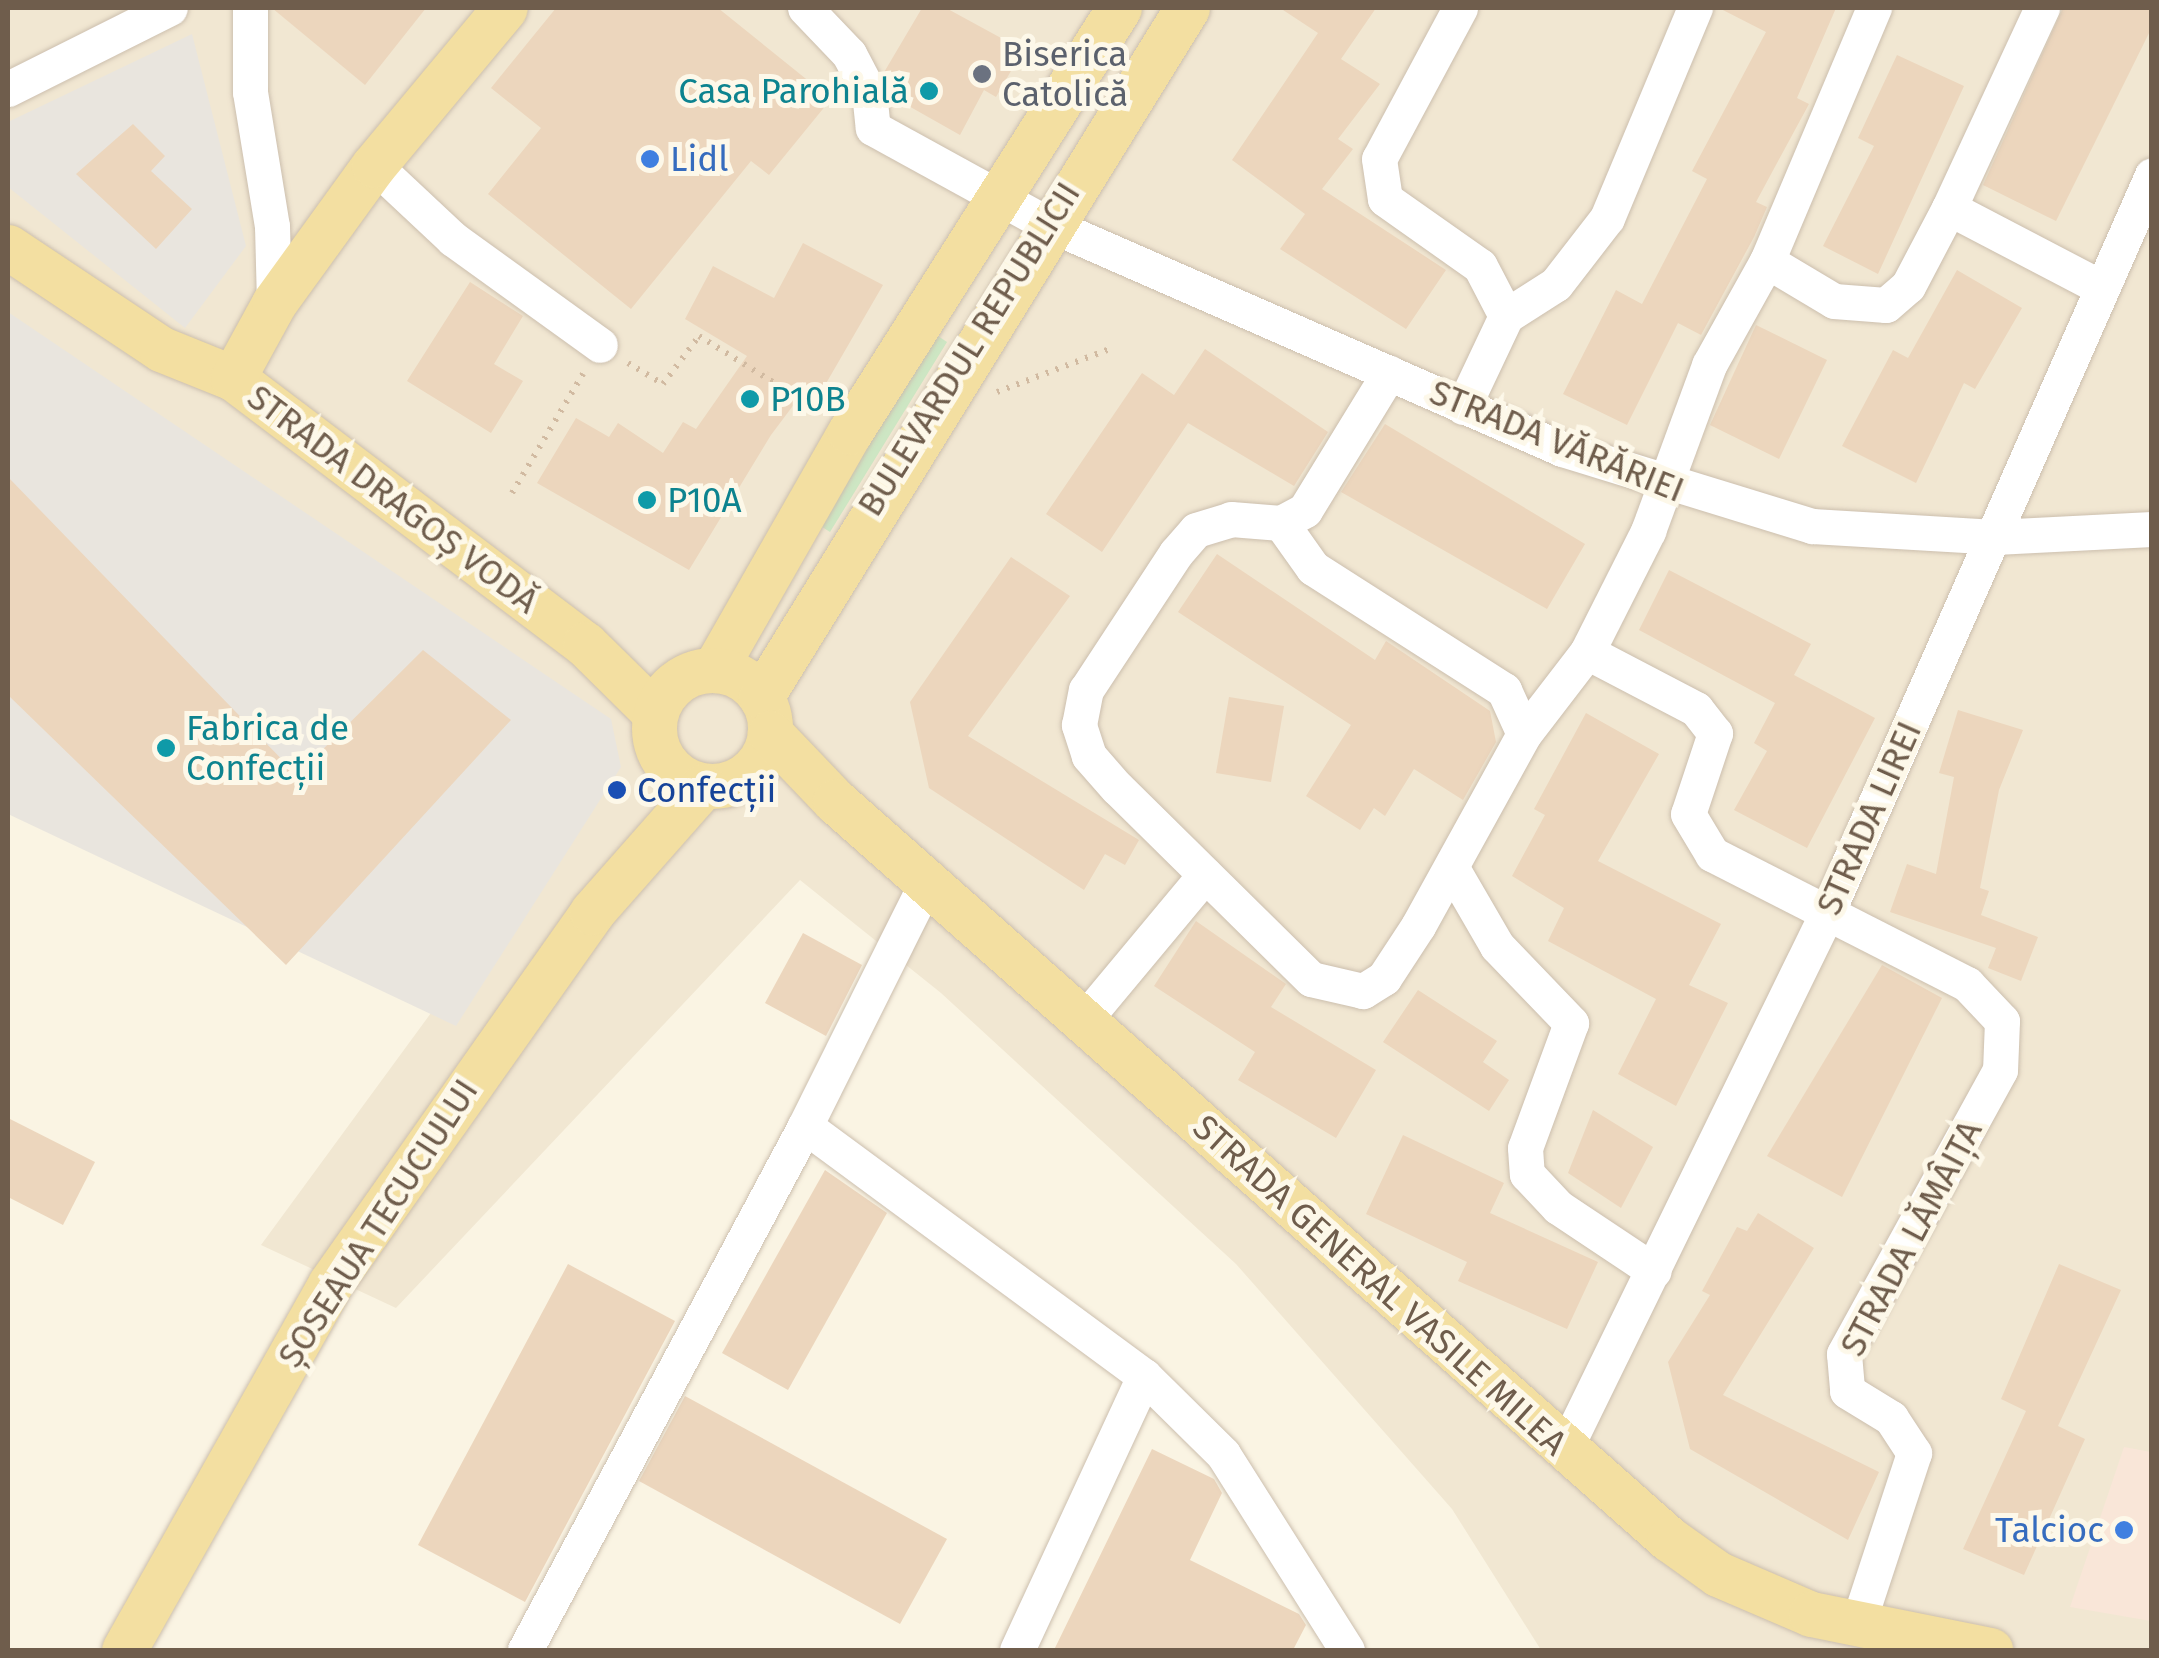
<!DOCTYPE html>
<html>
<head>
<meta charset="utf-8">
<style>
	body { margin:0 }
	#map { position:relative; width:2159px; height:1658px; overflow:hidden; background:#faf4e3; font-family:"Fira Sans",sans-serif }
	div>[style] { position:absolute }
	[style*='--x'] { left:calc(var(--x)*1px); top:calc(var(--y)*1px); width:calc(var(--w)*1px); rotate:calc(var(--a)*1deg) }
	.residential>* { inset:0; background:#f1e7d2 }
	.commercial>* { inset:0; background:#f9e6d8 }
	.industrial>* { inset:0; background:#e9e5de }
	.green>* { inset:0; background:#cde6c3 }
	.building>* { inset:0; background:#ecd6bd }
	.path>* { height:6px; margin-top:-3px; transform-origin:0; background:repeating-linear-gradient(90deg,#d1baa1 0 2.5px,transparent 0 10.5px) }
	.roads { filter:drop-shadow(0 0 2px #ccbfae) drop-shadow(0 0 2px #ccbfae) }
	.minor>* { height:35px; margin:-17.5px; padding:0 17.5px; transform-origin:17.5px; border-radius:17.5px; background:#fff }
	.major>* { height:45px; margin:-22.5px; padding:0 22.5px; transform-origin:22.5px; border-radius:22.5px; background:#f3dfa1 }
	.major>.ring { margin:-22.5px; padding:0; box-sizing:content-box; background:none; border:45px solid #f3dfa1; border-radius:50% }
	.dots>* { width:28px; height:28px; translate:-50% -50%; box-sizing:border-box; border:5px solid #fdf8e9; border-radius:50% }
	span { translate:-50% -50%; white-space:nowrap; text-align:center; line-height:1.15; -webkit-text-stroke:10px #fdf8e9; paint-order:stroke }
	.worship-label { font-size:35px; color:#5b616d }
	.left { translate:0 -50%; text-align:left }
	.culture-label { font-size:35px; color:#0d838f }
	.right { translate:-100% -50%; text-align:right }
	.shop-label { font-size:35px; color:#366cbe }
	.street-label { font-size:35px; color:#6f5d4c }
	.transit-label { font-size:35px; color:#164399 }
	.frame { position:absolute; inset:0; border:10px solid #6f5d4c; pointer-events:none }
</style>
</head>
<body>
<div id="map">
	<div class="residential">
		<div style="clip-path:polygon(8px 8px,2151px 8px,2151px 1650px,1541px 1650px,1452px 1509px,1236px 1264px,941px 993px,800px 880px,396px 1308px,261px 1245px,609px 770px,8px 340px)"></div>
	</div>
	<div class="commercial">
		<div style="clip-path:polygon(2124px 1447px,2151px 1452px,2151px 1621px,2070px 1607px)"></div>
	</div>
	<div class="industrial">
		<div style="clip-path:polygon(192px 34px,246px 246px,185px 328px,8px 187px,8px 122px)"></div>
		<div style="clip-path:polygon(8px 312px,611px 719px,621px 767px,456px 1026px,8px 814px)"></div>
	</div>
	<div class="green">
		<div style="clip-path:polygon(932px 332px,947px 342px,830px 532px,816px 523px)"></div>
	</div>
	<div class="building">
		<div style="clip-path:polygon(272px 8px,426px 8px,365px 85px)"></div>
		<div style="clip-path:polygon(556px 8px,718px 8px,831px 99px,769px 175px,751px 161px,631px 309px,488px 194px,541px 128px,491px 88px)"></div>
		<div style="clip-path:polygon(922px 8px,946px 8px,1023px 50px,996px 97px,984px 90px,960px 135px,891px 96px,883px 74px)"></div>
		<div style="clip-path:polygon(1280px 8px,1376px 8px,1341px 59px,1380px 84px,1338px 139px,1353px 149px,1322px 189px,1446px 270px,1406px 329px,1280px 249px,1305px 214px,1232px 160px,1318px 33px)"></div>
		<div style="clip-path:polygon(1719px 8px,1836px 8px,1797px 98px,1809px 104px,1756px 202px,1767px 207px,1754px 237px,1701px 335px,1678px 323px,1627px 425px,1563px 394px,1616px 290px,1642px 304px,1707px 179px,1692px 171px,1766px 32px)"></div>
		<div style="clip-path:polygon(2063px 8px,2152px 8px,2152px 27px,2056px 221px,1983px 185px)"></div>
		<div style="clip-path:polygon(1897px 55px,1964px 86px,1878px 274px,1823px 246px,1874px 146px,1858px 138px)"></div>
		<div style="clip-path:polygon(133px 124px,165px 156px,151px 171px,192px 209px,156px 249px,76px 174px)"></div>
		<div style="clip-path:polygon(803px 243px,883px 285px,817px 399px,804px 391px,771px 435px,689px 570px,537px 483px,576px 418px,609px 437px,618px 423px,663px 453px,683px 422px,696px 429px,747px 356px,685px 319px,713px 266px,774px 298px)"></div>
		<div style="clip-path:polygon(1957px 270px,2022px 308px,1975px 389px,1964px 383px,1916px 483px,1842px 446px,1893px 350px,1908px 358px)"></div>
		<div style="clip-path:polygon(470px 282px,523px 316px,494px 364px,523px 381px,491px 433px,407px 381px)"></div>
		<div style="clip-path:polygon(1756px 325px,1827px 360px,1779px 459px,1710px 425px)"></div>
		<div style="clip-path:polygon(1205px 349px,1328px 432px,1294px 486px,1188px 423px,1102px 552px,1046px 514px,1142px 373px,1174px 395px)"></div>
		<div style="clip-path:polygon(1385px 424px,1585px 544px,1547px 609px,1341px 492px)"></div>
		<div style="clip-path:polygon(8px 477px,297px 775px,423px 650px,511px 720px,286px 965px,8px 695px)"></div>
		<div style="clip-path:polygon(1217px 554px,1375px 660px,1386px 641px,1490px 711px,1496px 742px,1463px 800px,1414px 769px,1385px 816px,1374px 808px,1360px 830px,1306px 796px,1351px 725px,1178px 612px)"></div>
		<div style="clip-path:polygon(1011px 557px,1070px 596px,968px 736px,1139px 840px,1125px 865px,1105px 854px,1084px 890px,929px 788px,910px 702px)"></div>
		<div style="clip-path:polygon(1669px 570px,1811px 644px,1794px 675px,1875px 718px,1807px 848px,1734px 810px,1767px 751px,1754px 743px,1775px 703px,1639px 630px)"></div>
		<div style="clip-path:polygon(1229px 697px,1284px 706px,1271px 782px,1216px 773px)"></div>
		<div style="clip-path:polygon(1958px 710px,2023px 730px,1999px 790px,1980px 888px,1989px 891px,1981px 915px,2038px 937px,2021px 981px,1988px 968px,1996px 948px,1890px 912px,1907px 864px,1936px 874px,1954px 777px,1939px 773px)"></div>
		<div style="clip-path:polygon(1586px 713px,1659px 754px,1598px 861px,1721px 924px,1689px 985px,1728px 1003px,1676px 1106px,1618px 1074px,1656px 999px,1548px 941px,1564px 908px,1512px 876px,1545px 815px,1534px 809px)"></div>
		<div style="clip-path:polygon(1196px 921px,1286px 984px,1271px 1007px,1376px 1070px,1336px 1138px,1238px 1080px,1255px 1052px,1154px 986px)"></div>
		<div style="clip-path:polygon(803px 933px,862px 965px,826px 1036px,765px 1003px)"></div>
		<div style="clip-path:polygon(1882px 965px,1942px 998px,1842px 1197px,1767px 1156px)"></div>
		<div style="clip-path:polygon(1418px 990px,1497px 1041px,1483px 1062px,1509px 1080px,1489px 1111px,1383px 1042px)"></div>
		<div style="clip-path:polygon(1593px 1110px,1653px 1147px,1621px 1208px,1568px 1173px)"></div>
		<div style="clip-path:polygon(8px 1118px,95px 1162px,63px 1225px,8px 1197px)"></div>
		<div style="clip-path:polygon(1403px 1135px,1504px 1183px,1490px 1213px,1598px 1262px,1567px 1329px,1458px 1281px,1467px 1262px,1366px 1214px)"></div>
		<div style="clip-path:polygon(825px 1170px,887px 1213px,788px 1390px,722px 1353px)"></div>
		<div style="clip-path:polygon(1758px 1213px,1814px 1248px,1723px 1395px,1879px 1472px,1848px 1540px,1690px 1449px,1668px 1362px,1710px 1295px,1702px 1291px,1737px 1227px,1747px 1231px)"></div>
		<div style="clip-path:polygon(568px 1264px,675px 1321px,525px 1602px,418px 1545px)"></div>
		<div style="clip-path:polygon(2059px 1264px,2121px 1290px,2058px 1426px,2085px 1439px,2024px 1575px,1963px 1549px,2026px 1411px,2001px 1399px)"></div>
		<div style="clip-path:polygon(685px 1396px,947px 1539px,900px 1624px,639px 1481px)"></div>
		<div style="clip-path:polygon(1152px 1449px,1214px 1479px,1222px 1493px,1190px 1560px,1299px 1614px,1306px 1625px,1293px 1650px,1054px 1650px)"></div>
	</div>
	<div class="path">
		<div style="--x:628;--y:363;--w:41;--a:31"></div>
		<div style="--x:663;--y:384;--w:60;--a:-53.1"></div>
		<div style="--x:699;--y:336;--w:131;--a:31.9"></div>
		<div style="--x:997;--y:392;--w:123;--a:-20.9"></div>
		<div style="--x:512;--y:493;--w:139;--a:-59.2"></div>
	</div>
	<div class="roads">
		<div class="minor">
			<div style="--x:250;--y:8;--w:84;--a:90"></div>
			<div style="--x:250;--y:92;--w:136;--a:80.7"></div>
			<div style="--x:272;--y:226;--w:77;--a:88.5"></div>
			<div style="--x:805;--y:8;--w:64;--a:46.3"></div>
			<div style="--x:849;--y:54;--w:43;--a:62.2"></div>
			<div style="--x:869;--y:92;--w:36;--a:84"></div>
			<div style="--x:873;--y:128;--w:197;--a:28.8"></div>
			<div style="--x:1046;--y:223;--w:563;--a:23.65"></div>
			<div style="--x:1562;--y:449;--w:262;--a:17.1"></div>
			<div style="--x:1812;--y:526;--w:183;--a:3.4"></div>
			<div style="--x:1995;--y:537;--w:157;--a:-2.9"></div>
			<div style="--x:1460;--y:8;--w:171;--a:118.2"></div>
			<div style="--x:1379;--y:159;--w:40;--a:81.5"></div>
			<div style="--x:1385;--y:199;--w:116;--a:35.2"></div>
			<div style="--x:1480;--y:266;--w:56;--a:62.5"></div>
			<div style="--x:8;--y:89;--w:181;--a:-26.6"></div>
			<div style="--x:374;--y:165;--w:108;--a:43.1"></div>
			<div style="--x:453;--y:239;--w:181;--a:35.8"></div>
			<div style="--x:1949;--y:208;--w:221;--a:-65.1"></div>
			<div style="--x:1767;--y:261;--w:275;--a:-67.1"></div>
			<div style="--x:1463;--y:407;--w:101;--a:-64.7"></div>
			<div style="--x:1506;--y:316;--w:59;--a:-32.6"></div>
			<div style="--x:1556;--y:284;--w:83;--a:-52.3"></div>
			<div style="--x:1607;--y:218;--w:228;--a:-67.3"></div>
			<div style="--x:1231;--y:519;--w:50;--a:4.6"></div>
			<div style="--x:1281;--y:523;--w:55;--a:54.6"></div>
			<div style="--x:1313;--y:568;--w:227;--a:32.6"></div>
			<div style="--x:1504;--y:690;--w:48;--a:65.6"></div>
			<div style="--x:1524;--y:734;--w:219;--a:118.9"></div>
			<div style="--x:1418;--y:926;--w:62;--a:123.2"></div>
			<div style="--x:1384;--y:978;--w:25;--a:148"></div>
			<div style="--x:1363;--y:991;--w:53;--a:-167"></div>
			<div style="--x:1311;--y:979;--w:272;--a:-135.4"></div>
			<div style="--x:1117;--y:788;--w:43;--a:-131.2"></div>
			<div style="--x:1089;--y:756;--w:33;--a:-108"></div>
			<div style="--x:1079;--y:725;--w:36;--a:-79"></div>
			<div style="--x:1086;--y:690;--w:164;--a:-56.7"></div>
			<div style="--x:1176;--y:553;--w:30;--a:-49"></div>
			<div style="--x:1196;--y:530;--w:37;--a:-17"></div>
			<div style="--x:1281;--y:523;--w:27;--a:-28"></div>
			<div style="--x:1305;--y:510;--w:161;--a:-58.5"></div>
			<div style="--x:1587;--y:652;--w:123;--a:27.6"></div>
			<div style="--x:1696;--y:709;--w:31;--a:52"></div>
			<div style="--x:1715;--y:733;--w:85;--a:108.4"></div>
			<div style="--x:1688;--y:814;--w:47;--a:59"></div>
			<div style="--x:1712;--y:854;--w:286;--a:27"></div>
			<div style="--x:1967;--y:984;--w:51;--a:46.6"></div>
			<div style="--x:2002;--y:1021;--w:49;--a:92.3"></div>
			<div style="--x:2000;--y:1070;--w:324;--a:118.8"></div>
			<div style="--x:1844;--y:1354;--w:37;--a:85"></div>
			<div style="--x:1847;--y:1391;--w:52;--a:31.5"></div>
			<div style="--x:1891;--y:1418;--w:42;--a:56.7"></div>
			<div style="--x:1914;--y:1453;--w:182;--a:108.2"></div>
			<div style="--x:1524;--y:734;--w:103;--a:-52.5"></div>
			<div style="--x:1587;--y:652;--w:136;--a:-63.2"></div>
			<div style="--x:1648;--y:531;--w:177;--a:-69.8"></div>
			<div style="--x:1709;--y:365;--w:119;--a:-60.9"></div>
			<div style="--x:1767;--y:261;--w:78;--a:30.8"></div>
			<div style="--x:1834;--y:301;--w:52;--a:4.4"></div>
			<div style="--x:1886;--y:305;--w:29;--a:-41"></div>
			<div style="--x:1908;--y:286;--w:88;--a:-62.3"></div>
			<div style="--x:1949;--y:208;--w:170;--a:27.6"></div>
			<div style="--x:1453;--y:870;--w:88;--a:59.9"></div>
			<div style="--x:1497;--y:946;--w:107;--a:46.1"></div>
			<div style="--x:1571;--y:1023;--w:133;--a:110.2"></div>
			<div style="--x:1525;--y:1148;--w:26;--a:86"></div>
			<div style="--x:1527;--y:1174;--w:45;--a:46.8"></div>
			<div style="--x:1558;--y:1207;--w:115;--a:33.7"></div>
			<div style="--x:1084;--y:1020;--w:189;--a:-50.2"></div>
			<div style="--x:805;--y:1126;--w:276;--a:-63.5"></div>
			<div style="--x:1564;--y:1451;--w:599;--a:-63.95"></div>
			<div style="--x:1827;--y:913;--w:806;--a:-66.23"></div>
			<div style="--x:525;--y:1650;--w:594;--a:-61.88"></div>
			<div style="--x:805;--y:1126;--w:421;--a:36.4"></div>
			<div style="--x:1017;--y:1650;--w:302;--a:-65.1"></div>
			<div style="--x:1144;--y:1376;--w:111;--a:44.6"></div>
			<div style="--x:1223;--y:1454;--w:232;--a:57.7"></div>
		</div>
		<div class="major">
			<div style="--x:8;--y:247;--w:184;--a:33.7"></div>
			<div style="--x:161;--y:349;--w:78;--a:21.9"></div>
			<div style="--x:233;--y:378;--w:441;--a:37.1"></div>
			<div style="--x:585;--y:644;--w:98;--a:44.6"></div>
			<div style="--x:233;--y:378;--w:85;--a:-61.3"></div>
			<div style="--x:274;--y:303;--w:170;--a:-54.1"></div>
			<div style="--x:374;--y:165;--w:204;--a:-50.2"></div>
			<div style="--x:714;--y:670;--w:274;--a:-60.3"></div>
			<div style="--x:850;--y:432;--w:502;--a:-57.61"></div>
			<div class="ring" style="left:654px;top:670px;width:71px;height:71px"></div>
			<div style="--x:761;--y:697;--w:810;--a:-58.27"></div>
			<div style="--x:770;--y:733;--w:94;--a:46.3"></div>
			<div style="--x:835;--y:801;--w:1114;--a:41.51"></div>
			<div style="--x:1669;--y:1539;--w:60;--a:35.5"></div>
			<div style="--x:1718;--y:1574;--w:101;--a:23.3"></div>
			<div style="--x:1811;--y:1614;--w:183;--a:11.4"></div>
			<div style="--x:124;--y:1650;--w:420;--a:-60.6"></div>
			<div style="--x:330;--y:1284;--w:455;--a:-54.8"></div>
			<div style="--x:592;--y:912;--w:168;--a:-48.6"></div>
		</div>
	</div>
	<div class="dots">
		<div style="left:982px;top:74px;background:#6b7280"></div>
		<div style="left:929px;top:91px;background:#0f9aa8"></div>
		<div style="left:650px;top:159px;background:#3f7fe0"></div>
		<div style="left:750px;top:399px;background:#0f9aa8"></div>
		<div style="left:647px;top:500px;background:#0f9aa8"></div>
		<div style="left:166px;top:748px;background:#0f9aa8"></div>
		<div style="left:617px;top:790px;background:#1a4fb4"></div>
		<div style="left:2124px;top:1530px;background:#3f7fe0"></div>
	</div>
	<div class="worship-label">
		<span class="left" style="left:1002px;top:74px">Biserica<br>Catolică</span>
	</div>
	<div class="culture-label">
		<span class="right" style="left:909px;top:91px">Casa Parohială</span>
		<span class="left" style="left:770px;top:399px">P10B</span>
		<span class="left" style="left:667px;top:500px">P10A</span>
		<span class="left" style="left:186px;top:748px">Fabrica de<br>Confecții</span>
	</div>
	<div class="shop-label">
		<span class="left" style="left:670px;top:159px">Lidl</span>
		<span class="right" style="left:2104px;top:1530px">Talcioc</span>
	</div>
	<div class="street-label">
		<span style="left:969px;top:349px;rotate:-58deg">BULEVARDUL REPUBLICII</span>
		<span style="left:1557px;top:441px;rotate:22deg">STRADA VĂRĂRIEI</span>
		<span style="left:393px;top:499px;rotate:37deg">STRADA DRAGOȘ VODĂ</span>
		<span style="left:1869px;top:818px;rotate:-66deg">STRADA LIREI</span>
		<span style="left:378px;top:1223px;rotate:-57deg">ȘOSEAUA TECUCIULUI</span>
		<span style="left:1911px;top:1238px;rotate:-62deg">STRADA LĂMÂIȚA</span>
		<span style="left:1380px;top:1285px;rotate:42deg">STRADA GENERAL VASILE MILEA</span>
	</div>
	<div class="transit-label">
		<span class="left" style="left:637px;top:790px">Confecții</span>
	</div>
	<div class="frame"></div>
</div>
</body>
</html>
